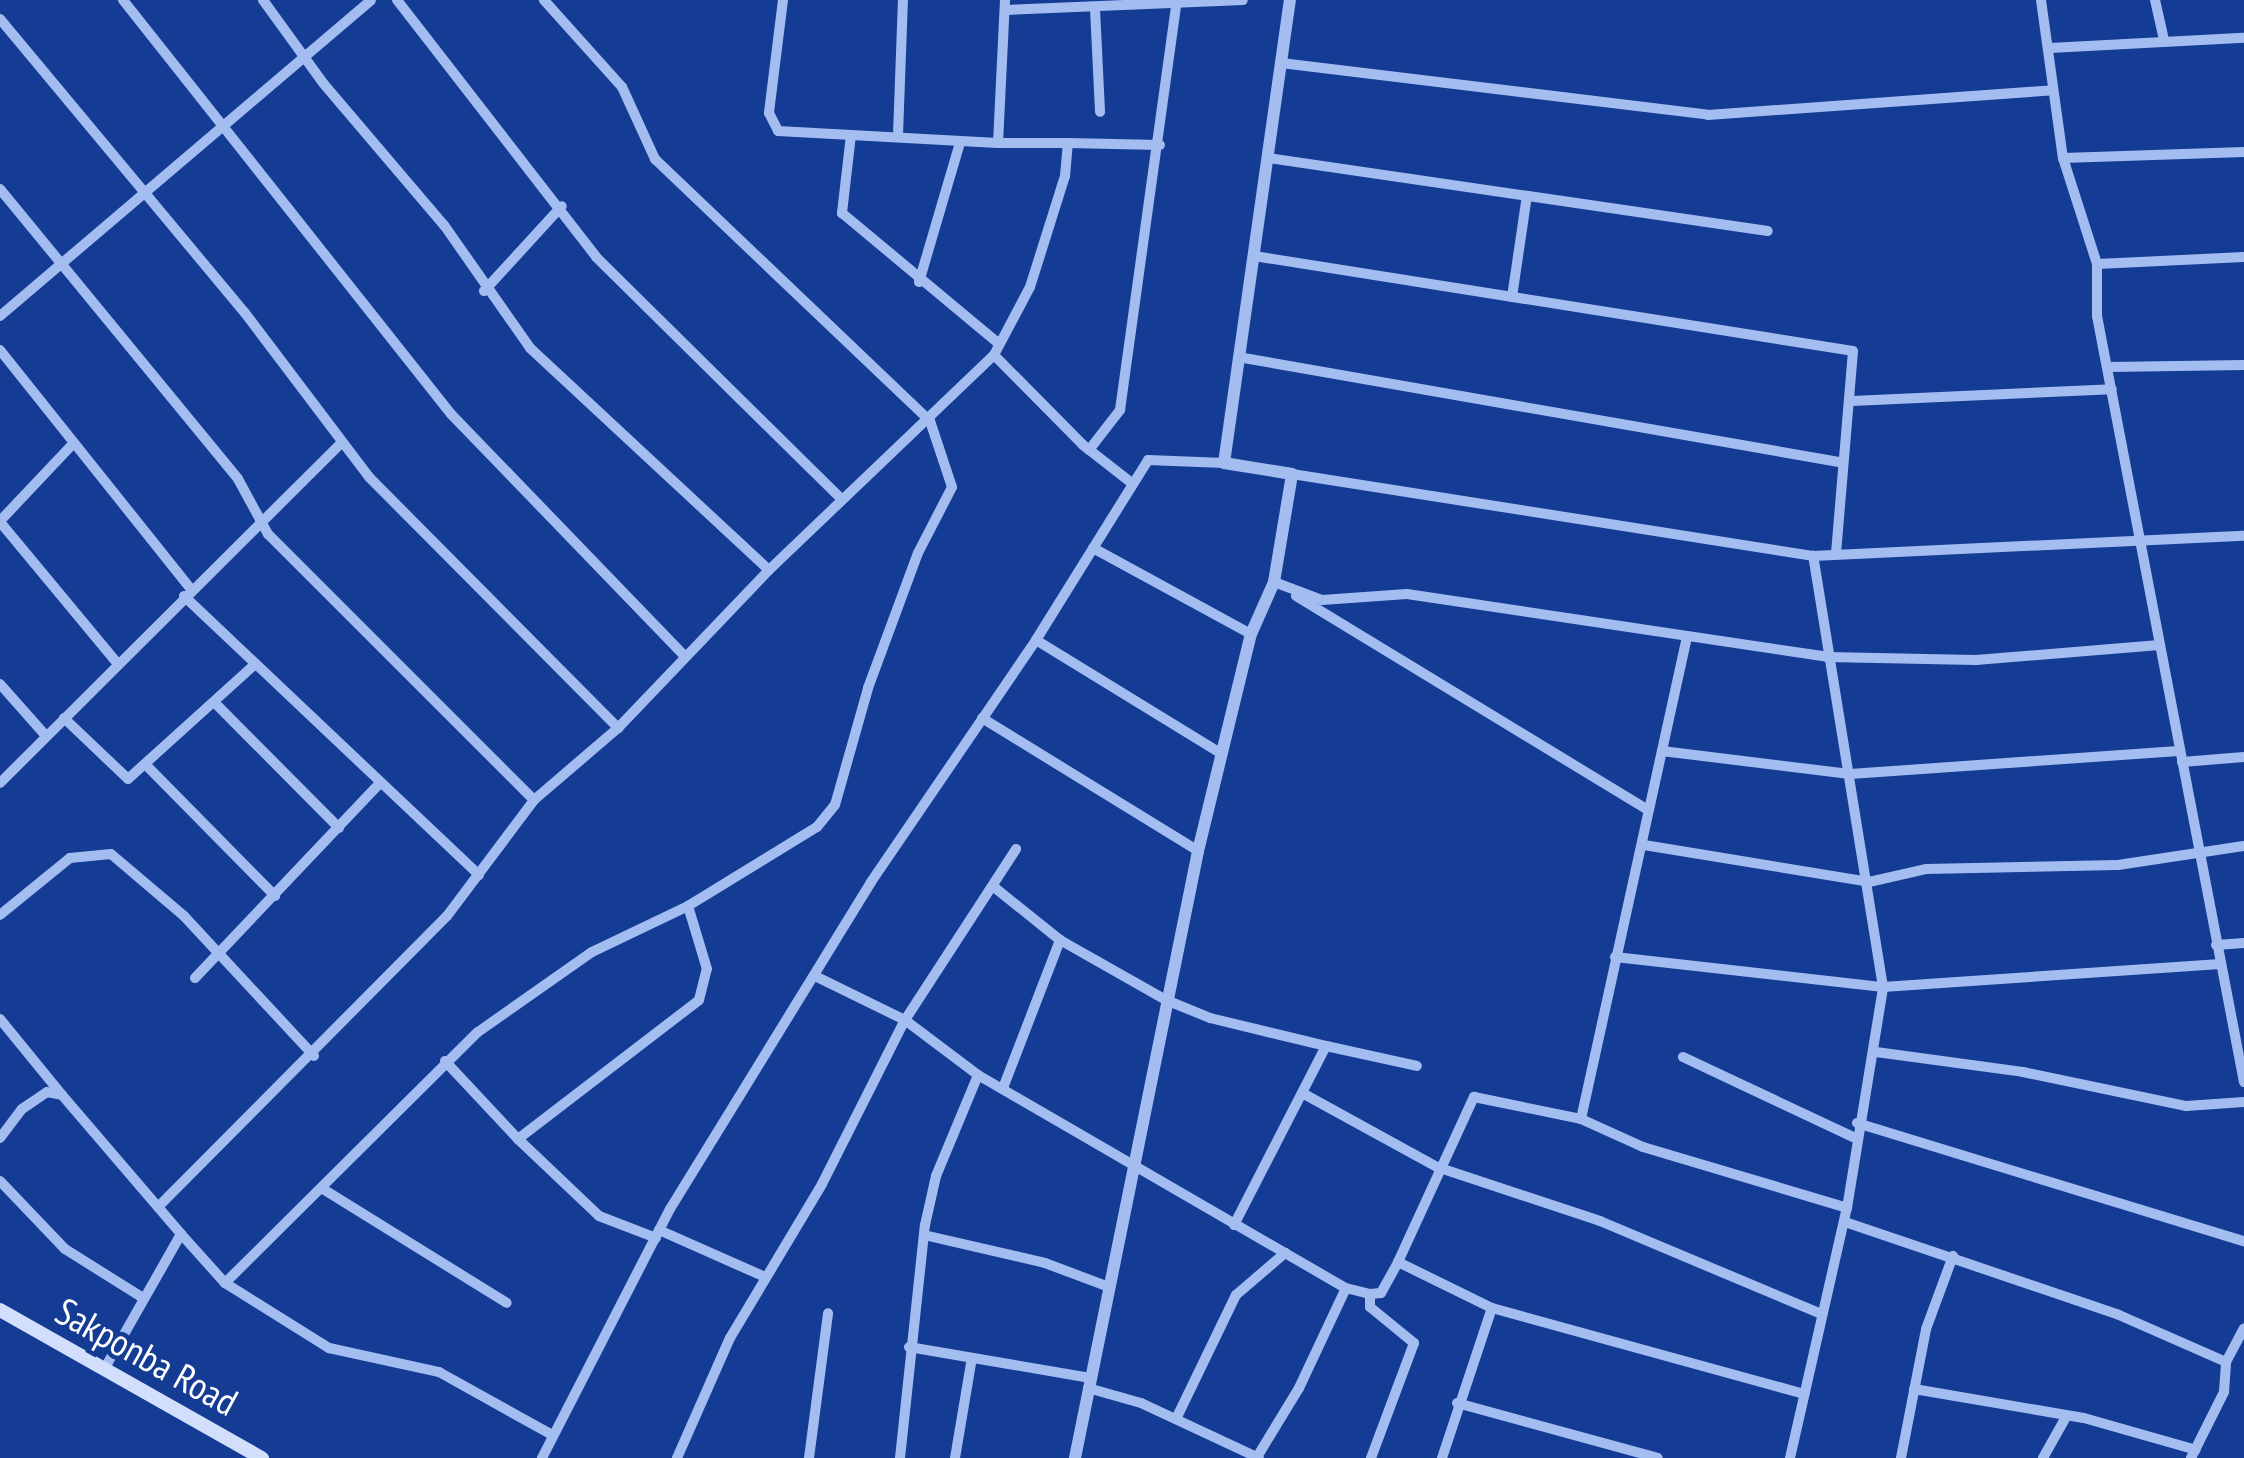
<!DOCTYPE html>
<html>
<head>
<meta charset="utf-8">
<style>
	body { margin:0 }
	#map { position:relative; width:2244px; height:1458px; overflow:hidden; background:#153c94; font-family:"PT Sans Narrow",sans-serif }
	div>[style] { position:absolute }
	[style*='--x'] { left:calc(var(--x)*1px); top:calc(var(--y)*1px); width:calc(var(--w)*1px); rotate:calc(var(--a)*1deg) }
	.minor>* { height:10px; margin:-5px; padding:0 5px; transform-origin:5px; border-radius:5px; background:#a4bdf1 }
	.tertiary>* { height:12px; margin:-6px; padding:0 6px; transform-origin:6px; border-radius:6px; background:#a4bdf1 }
	.secondary>* { height:14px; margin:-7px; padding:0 7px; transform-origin:7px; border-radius:7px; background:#d2dffc }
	span { translate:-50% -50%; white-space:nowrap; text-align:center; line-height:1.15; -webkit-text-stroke:9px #153c94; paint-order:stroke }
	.street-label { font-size:38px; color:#fff }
</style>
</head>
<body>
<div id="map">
	<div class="minor">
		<div style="--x:123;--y:0;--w:528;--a:51.61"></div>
		<div style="--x:451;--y:414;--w:337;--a:46"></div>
		<div style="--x:263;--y:0;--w:102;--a:54.1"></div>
		<div style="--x:323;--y:83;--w:187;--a:49.6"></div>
		<div style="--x:444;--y:225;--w:150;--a:55"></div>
		<div style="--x:530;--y:348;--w:326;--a:42.9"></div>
		<div style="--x:397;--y:0;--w:325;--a:52.2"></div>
		<div style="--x:596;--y:257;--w:344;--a:44.6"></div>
		<div style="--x:783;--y:0;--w:114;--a:97.1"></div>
		<div style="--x:769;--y:113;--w:20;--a:63"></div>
		<div style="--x:778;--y:131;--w:220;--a:3.1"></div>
		<div style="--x:2041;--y:0;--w:160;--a:82.1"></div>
		<div style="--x:2063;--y:158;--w:111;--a:72.2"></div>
		<div style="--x:2097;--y:264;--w:52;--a:90"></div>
		<div style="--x:2097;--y:316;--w:780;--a:79.14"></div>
		<div style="--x:2155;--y:0;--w:41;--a:77.3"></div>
		<div style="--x:1095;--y:9;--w:103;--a:87.2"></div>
		<div style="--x:1005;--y:10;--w:238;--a:-2.4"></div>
		<div style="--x:0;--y:19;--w:383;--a:50.2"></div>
		<div style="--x:245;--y:313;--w:206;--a:52.9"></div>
		<div style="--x:369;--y:477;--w:354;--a:45.2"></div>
		<div style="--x:2050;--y:48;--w:194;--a:-3"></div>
		<div style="--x:1281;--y:63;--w:430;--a:6.9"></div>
		<div style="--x:1708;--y:115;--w:346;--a:-4.1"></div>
		<div style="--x:851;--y:135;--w:79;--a:96.6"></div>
		<div style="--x:842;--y:213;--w:204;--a:39.8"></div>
		<div style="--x:898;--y:135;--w:135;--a:-87.9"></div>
		<div style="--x:1068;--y:143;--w:92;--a:1.2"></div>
		<div style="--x:1268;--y:158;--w:505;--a:8.31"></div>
		<div style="--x:2063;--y:158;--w:181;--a:-1.9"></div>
		<div style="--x:0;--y:189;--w:375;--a:50.6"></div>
		<div style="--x:238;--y:479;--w:63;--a:61.4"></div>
		<div style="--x:268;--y:534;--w:376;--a:45"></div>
		<div style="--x:1254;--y:256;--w:606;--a:9.01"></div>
		<div style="--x:1853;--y:351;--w:203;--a:94.8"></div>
		<div style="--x:2097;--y:264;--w:147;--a:-2.7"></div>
		<div style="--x:919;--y:282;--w:145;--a:-73.6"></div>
		<div style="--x:484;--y:291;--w:115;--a:-47.5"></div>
		<div style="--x:1512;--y:297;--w:102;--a:-81.6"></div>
		<div style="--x:0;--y:316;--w:487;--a:-40.4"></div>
		<div style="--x:0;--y:350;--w:306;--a:51.4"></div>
		<div style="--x:994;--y:355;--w:127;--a:45.3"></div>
		<div style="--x:1083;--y:445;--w:63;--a:38"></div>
		<div style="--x:1238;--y:357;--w:610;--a:9.91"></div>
		<div style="--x:2109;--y:367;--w:135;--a:-0.8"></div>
		<div style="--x:1852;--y:401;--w:260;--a:-2.6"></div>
		<div style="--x:1089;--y:450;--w:51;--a:-52.2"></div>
		<div style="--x:1120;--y:410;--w:407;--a:-82.1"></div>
		<div style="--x:1292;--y:474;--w:527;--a:8.94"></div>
		<div style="--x:1813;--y:556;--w:431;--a:-2.7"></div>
		<div style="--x:0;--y:521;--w:103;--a:-46.6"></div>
		<div style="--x:0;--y:522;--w:183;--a:50.3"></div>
		<div style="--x:1093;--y:548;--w:180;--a:28.6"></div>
		<div style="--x:1274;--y:582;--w:51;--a:20.6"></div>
		<div style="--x:1322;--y:600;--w:85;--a:-4"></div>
		<div style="--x:1407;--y:594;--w:425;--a:8.5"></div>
		<div style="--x:1827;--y:657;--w:149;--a:1.2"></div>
		<div style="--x:1976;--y:660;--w:184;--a:-4.7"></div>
		<div style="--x:184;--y:596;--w:406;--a:43.4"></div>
		<div style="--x:1296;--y:596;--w:412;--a:31.3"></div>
		<div style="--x:1036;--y:640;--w:218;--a:31.5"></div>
		<div style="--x:0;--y:684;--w:69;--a:48.5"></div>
		<div style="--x:215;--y:703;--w:176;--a:45.2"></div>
		<div style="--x:64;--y:718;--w:88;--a:43.6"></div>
		<div style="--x:128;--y:779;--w:169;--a:-42.1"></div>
		<div style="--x:982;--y:718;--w:254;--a:31.6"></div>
		<div style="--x:1662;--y:751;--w:189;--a:7"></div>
		<div style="--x:1850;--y:774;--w:329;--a:-4"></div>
		<div style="--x:2182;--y:762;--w:62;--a:-4.6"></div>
		<div style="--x:146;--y:765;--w:184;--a:45.4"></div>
		<div style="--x:0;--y:783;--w:480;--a:-44.9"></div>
		<div style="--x:1644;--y:845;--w:228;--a:9.3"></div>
		<div style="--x:1869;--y:882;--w:58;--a:-12.8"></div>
		<div style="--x:1926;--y:869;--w:192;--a:-1.2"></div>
		<div style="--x:2118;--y:865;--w:127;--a:-8.6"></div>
		<div style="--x:994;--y:887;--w:85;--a:38.8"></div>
		<div style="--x:1060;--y:940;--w:122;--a:29.5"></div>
		<div style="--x:1166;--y:1000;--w:48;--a:22.2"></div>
		<div style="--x:1210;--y:1018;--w:119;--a:13.6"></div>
		<div style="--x:0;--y:915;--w:90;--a:-39.2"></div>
		<div style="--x:70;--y:858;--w:41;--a:-5.6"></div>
		<div style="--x:111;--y:854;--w:96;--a:40.3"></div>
		<div style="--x:184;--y:916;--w:191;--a:47.1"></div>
		<div style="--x:2216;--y:945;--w:28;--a:-4"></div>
		<div style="--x:1615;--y:957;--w:270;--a:6.4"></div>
		<div style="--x:1883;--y:987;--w:338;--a:-3.9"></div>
		<div style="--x:815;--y:976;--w:100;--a:26.1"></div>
		<div style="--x:905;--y:1020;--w:91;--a:37"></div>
		<div style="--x:978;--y:1075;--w:425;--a:30.1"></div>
		<div style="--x:1346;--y:1288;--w:25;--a:14"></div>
		<div style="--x:1370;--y:1294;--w:11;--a:-5"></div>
		<div style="--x:1381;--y:1293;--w:35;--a:-61"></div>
		<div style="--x:1398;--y:1262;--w:182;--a:-65.3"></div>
		<div style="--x:1474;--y:1097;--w:109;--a:11.6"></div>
		<div style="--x:1581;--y:1119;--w:68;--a:24.3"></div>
		<div style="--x:1643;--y:1147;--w:213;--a:16.6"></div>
		<div style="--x:195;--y:978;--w:266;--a:-46.5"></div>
		<div style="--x:0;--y:1019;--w:98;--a:50.8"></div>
		<div style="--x:1876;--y:1052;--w:148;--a:7.7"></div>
		<div style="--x:2023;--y:1072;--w:167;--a:11.8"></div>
		<div style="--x:2186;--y:1106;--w:58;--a:-3.9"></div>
		<div style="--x:1683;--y:1057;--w:190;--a:25.2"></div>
		<div style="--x:445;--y:1061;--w:107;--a:46.9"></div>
		<div style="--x:518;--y:1139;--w:228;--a:-37.5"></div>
		<div style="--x:699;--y:1000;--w:32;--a:-76"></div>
		<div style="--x:707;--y:969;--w:66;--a:-106.8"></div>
		<div style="--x:1003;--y:1088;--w:159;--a:-68.9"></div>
		<div style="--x:1304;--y:1094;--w:152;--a:28.8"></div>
		<div style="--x:1437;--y:1167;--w:172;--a:18.3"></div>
		<div style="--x:1600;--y:1221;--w:238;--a:22.8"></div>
		<div style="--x:1581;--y:1119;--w:490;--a:-77.6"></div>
		<div style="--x:1857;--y:1123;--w:405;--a:17"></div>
		<div style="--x:0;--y:1138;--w:36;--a:-53"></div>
		<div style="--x:22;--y:1109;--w:30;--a:-34"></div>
		<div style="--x:47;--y:1092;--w:15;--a:11"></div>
		<div style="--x:62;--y:1095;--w:183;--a:49.4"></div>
		<div style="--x:181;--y:1234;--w:154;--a:119.6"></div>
		<div style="--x:518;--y:1139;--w:112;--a:43.5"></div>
		<div style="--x:599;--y:1216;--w:61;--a:21.1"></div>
		<div style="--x:0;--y:1181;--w:94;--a:46.3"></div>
		<div style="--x:65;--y:1249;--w:89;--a:32.1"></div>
		<div style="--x:323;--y:1189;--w:216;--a:31.8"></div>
		<div style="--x:158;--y:1207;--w:410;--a:-45.2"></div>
		<div style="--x:447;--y:916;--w:145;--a:-53.1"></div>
		<div style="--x:534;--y:800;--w:111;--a:-40.6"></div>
		<div style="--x:618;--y:728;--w:219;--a:-46.3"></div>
		<div style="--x:769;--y:570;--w:311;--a:-43.7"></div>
		<div style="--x:994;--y:355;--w:77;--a:-62.1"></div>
		<div style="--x:1030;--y:287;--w:116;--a:-72.5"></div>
		<div style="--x:1065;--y:176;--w:33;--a:-85"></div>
		<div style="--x:1068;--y:143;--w:70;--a:180"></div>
		<div style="--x:998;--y:143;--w:143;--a:-87.2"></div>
		<div style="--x:1845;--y:1222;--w:289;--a:18.7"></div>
		<div style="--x:2119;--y:1315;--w:117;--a:23.7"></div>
		<div style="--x:1234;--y:1225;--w:201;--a:-62.8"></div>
		<div style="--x:1326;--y:1046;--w:93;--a:12.4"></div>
		<div style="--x:659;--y:1230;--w:116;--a:23.9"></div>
		<div style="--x:181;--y:1234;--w:66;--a:48.1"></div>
		<div style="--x:225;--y:1283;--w:123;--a:32"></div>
		<div style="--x:329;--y:1348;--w:113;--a:12.3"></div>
		<div style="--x:439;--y:1372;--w:129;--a:29.1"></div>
		<div style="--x:924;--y:1235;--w:124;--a:13"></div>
		<div style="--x:1045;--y:1263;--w:68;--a:20.6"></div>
		<div style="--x:1398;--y:1262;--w:105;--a:26.1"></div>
		<div style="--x:1492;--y:1308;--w:324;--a:15.4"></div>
		<div style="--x:225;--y:1283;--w:356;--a:-44.8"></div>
		<div style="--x:478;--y:1032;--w:139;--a:-35.1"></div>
		<div style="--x:592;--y:952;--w:106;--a:-25.6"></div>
		<div style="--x:688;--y:906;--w:151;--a:-31.5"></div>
		<div style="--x:817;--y:827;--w:28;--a:-51"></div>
		<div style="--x:835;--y:805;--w:122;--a:-74.2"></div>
		<div style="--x:868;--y:688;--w:144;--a:-69.7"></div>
		<div style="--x:918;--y:553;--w:74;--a:-62.7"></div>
		<div style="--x:952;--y:487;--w:70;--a:-108.4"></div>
		<div style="--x:930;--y:421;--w:380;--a:-136.4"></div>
		<div style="--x:655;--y:159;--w:79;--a:-114.6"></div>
		<div style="--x:622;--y:87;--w:117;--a:-131.9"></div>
		<div style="--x:1370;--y:1294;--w:13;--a:90"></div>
		<div style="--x:1370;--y:1307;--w:57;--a:39.3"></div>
		<div style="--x:1414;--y:1343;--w:123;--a:110.5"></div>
		<div style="--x:909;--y:1347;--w:184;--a:9.7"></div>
		<div style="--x:1088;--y:1388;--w:55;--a:15.8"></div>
		<div style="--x:1141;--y:1403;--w:130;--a:25"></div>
		<div style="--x:1914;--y:1389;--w:172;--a:9.7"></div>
		<div style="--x:2084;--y:1418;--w:116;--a:15.9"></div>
		<div style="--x:1457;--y:1403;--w:208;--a:15.3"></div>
		<div style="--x:1176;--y:1419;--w:138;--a:-64.2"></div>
		<div style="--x:1236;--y:1295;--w:65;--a:-40.6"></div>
		<div style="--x:1257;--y:1457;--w:81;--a:-58.7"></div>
		<div style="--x:1299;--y:1388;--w:110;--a:-64.8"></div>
		<div style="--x:542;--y:1458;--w:280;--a:-62.8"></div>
		<div style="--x:670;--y:1209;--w:384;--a:-58.4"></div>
		<div style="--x:871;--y:882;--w:293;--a:-55.7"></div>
		<div style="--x:1036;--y:640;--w:212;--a:-58.1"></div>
		<div style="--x:1148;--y:460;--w:76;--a:2.3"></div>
		<div style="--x:677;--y:1458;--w:131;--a:-66.2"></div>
		<div style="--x:730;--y:1338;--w:179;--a:-59.1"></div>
		<div style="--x:822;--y:1184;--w:184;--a:-63.2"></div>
		<div style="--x:905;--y:1020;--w:204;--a:-57"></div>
		<div style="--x:809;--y:1458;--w:146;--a:-82.5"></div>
		<div style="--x:900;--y:1458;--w:234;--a:-83.9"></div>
		<div style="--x:925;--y:1225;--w:50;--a:-77.3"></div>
		<div style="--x:936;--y:1176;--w:109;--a:-67.4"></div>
		<div style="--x:955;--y:1458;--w:101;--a:-80.4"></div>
		<div style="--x:1442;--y:1458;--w:158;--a:-71.6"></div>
		<div style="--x:1790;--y:1458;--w:256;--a:-77.2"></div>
		<div style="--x:1847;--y:1208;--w:224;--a:-80.7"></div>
		<div style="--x:1883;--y:987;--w:437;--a:-99.2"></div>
		<div style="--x:1901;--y:1458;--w:131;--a:-79"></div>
		<div style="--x:1926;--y:1329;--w:78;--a:-69.7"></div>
		<div style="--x:2043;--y:1458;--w:47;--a:-60.7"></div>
		<div style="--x:2191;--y:1458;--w:74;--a:-63.4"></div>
		<div style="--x:2224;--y:1392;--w:30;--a:-86"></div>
		<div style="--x:2226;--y:1362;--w:38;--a:-62"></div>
	</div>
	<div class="tertiary">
		<div style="--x:1075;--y:1458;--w:619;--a:-78.54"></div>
		<div style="--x:1198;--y:851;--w:223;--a:-76.3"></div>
		<div style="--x:1251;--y:634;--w:57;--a:-66.1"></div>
		<div style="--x:1274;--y:582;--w:109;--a:-80.5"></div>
		<div style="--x:1292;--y:474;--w:69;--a:-170.8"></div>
		<div style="--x:1224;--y:463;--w:468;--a:-81.9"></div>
	</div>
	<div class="secondary">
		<div style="--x:0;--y:1310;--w:301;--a:29.5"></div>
	</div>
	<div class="street-label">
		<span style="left:147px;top:1356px;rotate:29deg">Sakponba Road</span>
	</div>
</div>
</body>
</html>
